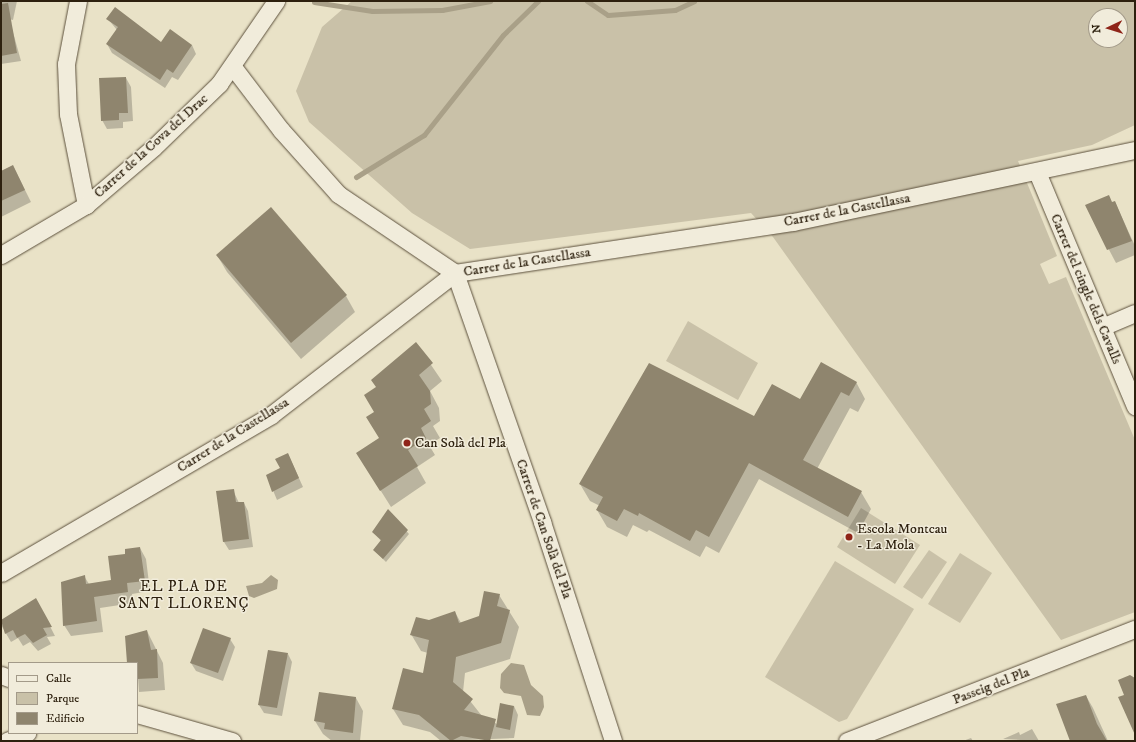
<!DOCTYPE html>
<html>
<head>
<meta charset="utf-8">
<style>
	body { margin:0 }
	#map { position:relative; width:1136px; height:742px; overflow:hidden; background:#e9e2c7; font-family:"IM FELL DW Pica",serif }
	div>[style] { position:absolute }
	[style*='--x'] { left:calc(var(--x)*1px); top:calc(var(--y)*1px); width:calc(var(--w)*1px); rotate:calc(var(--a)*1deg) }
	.green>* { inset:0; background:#c9c1a8 }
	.water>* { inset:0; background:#a9a088 }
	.shadow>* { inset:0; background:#0003 }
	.stream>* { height:5px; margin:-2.5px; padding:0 2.5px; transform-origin:2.5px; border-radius:2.5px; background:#a9a088 }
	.building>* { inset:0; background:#8f856e }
	.roads { filter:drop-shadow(0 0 1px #5c503c) drop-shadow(0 0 1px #5c503c) }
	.minor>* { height:17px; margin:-8.5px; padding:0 8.5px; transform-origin:8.5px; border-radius:8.5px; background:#f1ecdb }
	.dots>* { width:11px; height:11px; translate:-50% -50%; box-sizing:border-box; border:2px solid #f1ecdb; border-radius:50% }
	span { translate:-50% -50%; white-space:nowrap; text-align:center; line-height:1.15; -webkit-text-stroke:3px #f1ecdb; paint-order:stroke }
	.street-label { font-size:14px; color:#2d200e }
	.poi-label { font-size:14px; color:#2d200e }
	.left { translate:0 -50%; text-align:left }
	.neighbourhood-label { font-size:15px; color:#2d200e; letter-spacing:1px }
	.frame { position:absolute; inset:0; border:2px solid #2d200e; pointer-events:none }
	.legend { position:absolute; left:8px; top:662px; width:130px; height:72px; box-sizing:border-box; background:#f1ecdb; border:1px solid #a39a89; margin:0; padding:5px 7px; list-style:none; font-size:12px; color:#2d200e }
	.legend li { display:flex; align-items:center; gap:8px; height:20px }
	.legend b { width:20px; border:1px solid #a39a89 }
	.north { position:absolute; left:1088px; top:8px; width:40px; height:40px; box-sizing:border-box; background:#f1ecdb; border:1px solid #a39a89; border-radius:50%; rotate:266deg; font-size:11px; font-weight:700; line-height:16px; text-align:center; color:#2d200e }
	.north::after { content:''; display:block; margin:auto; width:14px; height:18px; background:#8f2418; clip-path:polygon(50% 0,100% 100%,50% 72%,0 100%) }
</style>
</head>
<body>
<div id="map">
	<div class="green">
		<div style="clip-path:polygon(evenodd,352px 1px,1135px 1px,1135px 125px,1092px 145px,1018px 161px,1057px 256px,1040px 264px,1049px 284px,1066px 277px,1135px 440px,1135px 612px,1061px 640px,773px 237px,751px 213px,470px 249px,412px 213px,309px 122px,296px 91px,322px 27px,352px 1px,1096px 16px,1120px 16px,1120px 40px,1096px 40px,1096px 16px)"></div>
		<div style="clip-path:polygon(688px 321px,758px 363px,738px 400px,666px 361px)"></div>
		<div style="clip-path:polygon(861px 508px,920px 545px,895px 584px,837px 547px)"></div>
		<div style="clip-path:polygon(929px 550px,947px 562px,922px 599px,903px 587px)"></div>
		<div style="clip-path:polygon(960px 553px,992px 573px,960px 623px,928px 604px)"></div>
		<div style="clip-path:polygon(835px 561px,914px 609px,847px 719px,839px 722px,765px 677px)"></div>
	</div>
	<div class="water">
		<div style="clip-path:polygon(271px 575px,278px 580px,277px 589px,254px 598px,249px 596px,246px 586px,262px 583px)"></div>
		<div style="clip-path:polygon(511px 663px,524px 665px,531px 685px,543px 696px,544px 707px,540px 716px,527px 715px,521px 696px,504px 693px,500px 688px,501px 674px)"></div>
	</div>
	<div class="shadow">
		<div style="clip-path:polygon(1px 1px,17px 1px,13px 20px,1px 17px)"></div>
		<div style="clip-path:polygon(108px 19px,161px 43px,192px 45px,196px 54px,178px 80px,172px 77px,165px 88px,112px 53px,107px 44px,117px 30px)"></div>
		<div style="clip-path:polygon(11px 25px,21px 61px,1px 64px,1px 27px)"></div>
		<div style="clip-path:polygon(126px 78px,131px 87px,133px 121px,123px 122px,123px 128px,107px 129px,102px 120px)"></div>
		<div style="clip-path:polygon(13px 166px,31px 202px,1px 217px,1px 172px)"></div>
		<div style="clip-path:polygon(1115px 202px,1135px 246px,1135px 255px,1116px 263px,1086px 206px)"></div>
		<div style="clip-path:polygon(217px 255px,346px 296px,355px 312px,301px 359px,227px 272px)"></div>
		<div style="clip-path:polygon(416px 343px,442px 381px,430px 391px,439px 408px,440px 421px,433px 426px,440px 438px,429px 445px,435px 455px,417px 467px,426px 483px,391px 507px,357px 453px,380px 439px,375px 412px,377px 387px)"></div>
		<div style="clip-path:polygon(856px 382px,865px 399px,858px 412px,850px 408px,817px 469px,861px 492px,871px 509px,858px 533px,759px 479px,719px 553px,706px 546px,700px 557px,649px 530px,647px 532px,633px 525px,627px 537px,607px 527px,597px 510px,600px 506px,590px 501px,580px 484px)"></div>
		<div style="clip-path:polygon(288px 454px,303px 487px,277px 500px,267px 476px,281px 468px)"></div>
		<div style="clip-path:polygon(233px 490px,239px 503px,244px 503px,248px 511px,253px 547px,229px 550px,224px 542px,218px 492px)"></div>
		<div style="clip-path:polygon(388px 510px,409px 534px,386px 562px,374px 550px,382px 542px,373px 532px)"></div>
		<div style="clip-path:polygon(140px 548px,146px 559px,150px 591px,132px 594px,133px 603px,100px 608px,103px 632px,71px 636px,64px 625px,84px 576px,89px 584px,112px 581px,126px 555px)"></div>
		<div style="clip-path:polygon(499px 595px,519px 627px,510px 659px,465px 673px,463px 692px,482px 716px,497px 724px,514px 706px,518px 715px,514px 738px,441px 741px,430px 732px,403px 725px,393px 709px,424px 674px,428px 653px,421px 651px,411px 634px,429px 621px,455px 612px,461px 623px,480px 617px)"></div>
		<div style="clip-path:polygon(36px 599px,55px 636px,47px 637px,51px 644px,38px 651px,30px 642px,23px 646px,18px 638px,11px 642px,1px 625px,1px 621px)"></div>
		<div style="clip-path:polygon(147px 631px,163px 663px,165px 690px,139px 692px,137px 663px,128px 663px)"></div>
		<div style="clip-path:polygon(230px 639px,235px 647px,223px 681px,196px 671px,191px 663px)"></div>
		<div style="clip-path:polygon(288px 654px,292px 662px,282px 716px,264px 713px,259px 705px)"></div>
		<div style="clip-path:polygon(320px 693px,356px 698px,363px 711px,360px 741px,332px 741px,323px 734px,315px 721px)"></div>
		<div style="clip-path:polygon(1086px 696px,1093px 708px,1108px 741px,1071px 741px)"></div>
		<div style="clip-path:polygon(1032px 729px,1039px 741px,1003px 739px,1019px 732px,1020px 735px)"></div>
		<div style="clip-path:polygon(971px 738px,973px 741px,963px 741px)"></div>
	</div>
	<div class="stream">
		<div style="--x:587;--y:1;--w:25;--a:34"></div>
		<div style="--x:608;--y:15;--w:67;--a:-4.3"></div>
		<div style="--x:675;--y:10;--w:21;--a:-25"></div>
		<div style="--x:314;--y:2;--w:59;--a:8.8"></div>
		<div style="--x:372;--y:11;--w:70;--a:-0.8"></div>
		<div style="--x:442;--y:10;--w:49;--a:-10.6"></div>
		<div style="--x:356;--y:177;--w:80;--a:-31.7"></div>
		<div style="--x:424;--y:135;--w:127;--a:-51.7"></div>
		<div style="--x:503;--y:35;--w:49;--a:-44.2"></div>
	</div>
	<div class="building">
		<div style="clip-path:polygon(8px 3px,17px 53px,1px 56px,1px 4px)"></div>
		<div style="clip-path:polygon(115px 7px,161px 42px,170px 29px,192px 45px,173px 73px,167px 69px,160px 80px,106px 44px,118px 27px,106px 19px)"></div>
		<div style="clip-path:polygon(126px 77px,128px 113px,119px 113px,119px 120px,101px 121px,99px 78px)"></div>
		<div style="clip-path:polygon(13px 165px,25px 190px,1px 201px,1px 171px)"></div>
		<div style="clip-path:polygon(1109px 195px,1112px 202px,1115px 201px,1132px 241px,1107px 250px,1085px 205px)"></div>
		<div style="clip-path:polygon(271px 207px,347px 295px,291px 343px,216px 255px)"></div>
		<div style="clip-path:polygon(416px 342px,433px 363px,419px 375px,430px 391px,431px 404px,424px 409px,431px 421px,421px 428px,426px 438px,408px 450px,418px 466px,380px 491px,356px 453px,379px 438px,366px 417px,374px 412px,364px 395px,376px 387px,371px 380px)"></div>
		<div style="clip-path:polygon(821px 362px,857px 382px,849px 396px,841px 392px,803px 460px,862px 491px,848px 517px,749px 463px,709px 537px,696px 530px,690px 541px,639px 513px,638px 516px,624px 509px,617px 521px,596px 510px,603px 497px,579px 484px,649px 363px,754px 416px,772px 384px,800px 399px)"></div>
		<div style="clip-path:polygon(288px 453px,299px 478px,272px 492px,266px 475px,280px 468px,275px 459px)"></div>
		<div style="clip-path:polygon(234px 489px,236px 502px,244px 502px,249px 539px,223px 542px,216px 491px)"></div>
		<div style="clip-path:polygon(388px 509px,408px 530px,383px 559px,373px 550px,381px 540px,372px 532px)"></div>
		<div style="clip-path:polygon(140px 547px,145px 581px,127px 583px,128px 592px,94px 597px,97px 621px,63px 626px,61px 582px,85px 575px,86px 584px,111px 580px,108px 556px,125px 554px,125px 549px)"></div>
		<div style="clip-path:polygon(484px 591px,500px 594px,497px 606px,510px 610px,501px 643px,456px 657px,453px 682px,473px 699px,464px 710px,496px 719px,490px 741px,461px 736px,451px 741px,419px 715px,392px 709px,403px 668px,423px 673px,429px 640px,410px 635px,416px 617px,429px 620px,455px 611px,459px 623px,479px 616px)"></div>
		<div style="clip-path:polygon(36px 598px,52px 627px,43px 628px,47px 635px,33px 643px,25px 634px,17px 638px,13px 630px,5px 634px,1px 620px)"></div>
		<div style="clip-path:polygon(203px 628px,231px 638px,218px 673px,190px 663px)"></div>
		<div style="clip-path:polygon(147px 630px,151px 650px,157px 649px,158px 678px,137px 679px,137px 663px,127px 663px,125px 636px)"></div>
		<div style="clip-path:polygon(268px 650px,288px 653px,277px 708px,258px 705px)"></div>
		<div style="clip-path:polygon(1130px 675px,1135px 678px,1135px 735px,1118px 697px,1124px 695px,1118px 680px)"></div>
		<div style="clip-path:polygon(319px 692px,356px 697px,353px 733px,324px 729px,325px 723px,314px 721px)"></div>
		<div style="clip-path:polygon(1086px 695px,1097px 724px,1107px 741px,1070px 741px,1056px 704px)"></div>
		<div style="clip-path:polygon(500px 703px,514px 706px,510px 730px,496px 727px)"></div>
	</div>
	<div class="roads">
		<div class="minor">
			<div style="--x:78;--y:1;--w:64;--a:100.8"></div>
			<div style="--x:66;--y:64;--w:50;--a:87.7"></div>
			<div style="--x:68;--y:114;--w:93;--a:78.8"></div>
			<div style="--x:233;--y:67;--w:79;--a:52.7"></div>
			<div style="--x:281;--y:130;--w:86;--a:48.3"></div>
			<div style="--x:338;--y:194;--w:141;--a:34"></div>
			<div style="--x:455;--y:273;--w:264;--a:70.7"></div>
			<div style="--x:542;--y:522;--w:230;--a:72"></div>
			<div style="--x:1037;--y:172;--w:254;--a:67.3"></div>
			<div style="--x:1;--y:255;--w:99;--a:-30.5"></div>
			<div style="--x:86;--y:205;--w:89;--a:-40.5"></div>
			<div style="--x:154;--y:147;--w:91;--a:-44.1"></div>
			<div style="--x:219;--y:84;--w:101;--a:-55.5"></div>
			<div style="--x:1102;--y:327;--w:36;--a:-23"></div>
			<div style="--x:1;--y:573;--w:313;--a:-30.3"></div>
			<div style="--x:271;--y:415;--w:232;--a:-37.7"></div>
			<div style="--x:455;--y:273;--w:342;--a:-8.6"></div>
			<div style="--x:793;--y:222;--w:349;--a:-11.9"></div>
			<div style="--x:1;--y:675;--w:9;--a:21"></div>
			<div style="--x:137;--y:714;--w:99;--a:15.9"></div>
			<div style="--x:7;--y:741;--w:22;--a:-22"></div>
			<div style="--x:847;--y:741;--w:309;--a:-21.3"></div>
		</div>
	</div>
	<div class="dots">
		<div style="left:407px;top:443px;background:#8f2418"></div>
		<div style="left:849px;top:537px;background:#8f2418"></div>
	</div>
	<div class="street-label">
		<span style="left:151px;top:146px;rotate:-42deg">Carrer de la Cova del Drac</span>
		<span style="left:847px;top:210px;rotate:-11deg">Carrer de la Castellassa</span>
		<span style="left:527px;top:262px;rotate:-9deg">Carrer de la Castellassa</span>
		<span style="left:1086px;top:289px;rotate:67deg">Carrer del cingle dels Cavalls</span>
		<span style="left:233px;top:435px;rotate:-32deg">Carrer de la Castellassa</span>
		<span style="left:544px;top:529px;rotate:71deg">Carrer de Can Solà del Pla</span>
		<span style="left:991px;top:686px;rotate:-21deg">Passeig del Pla</span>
	</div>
	<div class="poi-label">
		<span class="left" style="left:415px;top:443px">Can Solà del Pla</span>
		<span class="left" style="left:857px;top:537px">Escola Montcau<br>- La Mola</span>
	</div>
	<div class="neighbourhood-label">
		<span style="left:184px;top:595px">EL PLA DE<br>SANT LLORENÇ</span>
	</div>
	<div class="frame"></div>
	<ul class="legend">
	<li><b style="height:5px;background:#f1ecdb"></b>Calle</li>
	<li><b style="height:11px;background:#c9c1a8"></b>Parque</li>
	<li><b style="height:11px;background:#8f856e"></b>Edificio</li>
	</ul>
	<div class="north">N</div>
</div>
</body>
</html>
